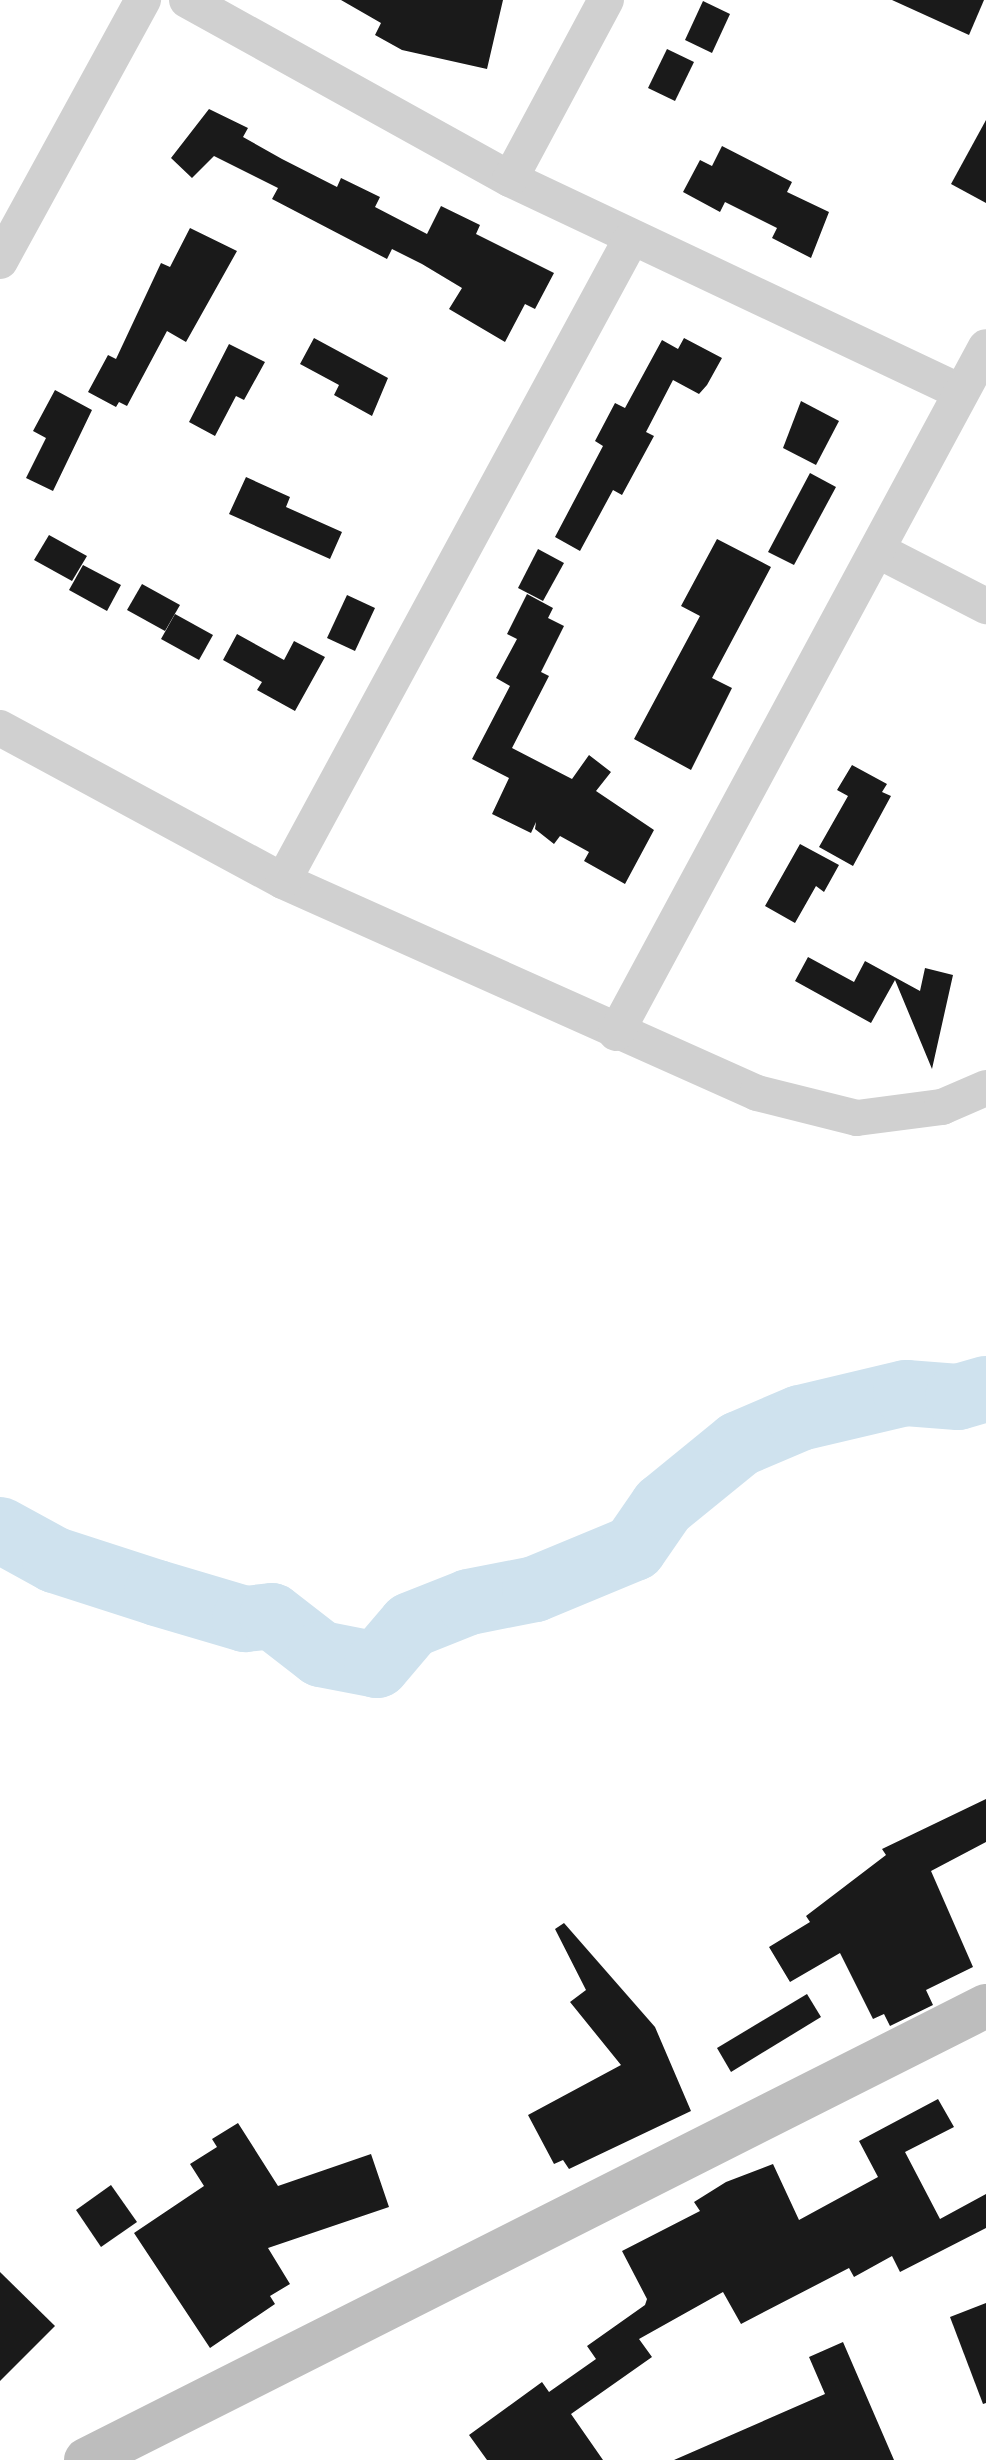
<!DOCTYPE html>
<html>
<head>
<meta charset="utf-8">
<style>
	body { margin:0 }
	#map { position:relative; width:986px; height:2460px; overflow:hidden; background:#fff; font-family:"IBM Plex Sans",sans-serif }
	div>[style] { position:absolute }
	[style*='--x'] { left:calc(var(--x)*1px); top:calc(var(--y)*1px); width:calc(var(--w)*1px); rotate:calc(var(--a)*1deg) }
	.river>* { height:66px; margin:-33px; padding:0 33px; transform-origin:33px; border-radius:33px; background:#cfe2ee }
	.building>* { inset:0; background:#1a1a1a }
	.street>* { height:36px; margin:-18px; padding:0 18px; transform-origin:18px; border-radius:18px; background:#d0d0d0 }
	.secondary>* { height:44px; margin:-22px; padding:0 22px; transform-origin:22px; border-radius:22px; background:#bdbdbd }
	span { translate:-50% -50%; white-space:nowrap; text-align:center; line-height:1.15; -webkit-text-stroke:8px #fff; paint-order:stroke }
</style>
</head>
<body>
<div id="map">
	<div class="river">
		<div style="--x:0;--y:1530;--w:63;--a:28.6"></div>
		<div style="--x:55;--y:1560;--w:107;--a:17.9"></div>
		<div style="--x:157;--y:1593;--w:92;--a:16.5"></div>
		<div style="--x:245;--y:1619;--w:27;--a:-6"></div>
		<div style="--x:272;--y:1616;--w:62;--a:37.8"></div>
		<div style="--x:321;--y:1654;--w:57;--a:11.1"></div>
		<div style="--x:377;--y:1665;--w:52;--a:-49.6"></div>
		<div style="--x:411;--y:1625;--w:62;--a:-21.6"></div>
		<div style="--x:469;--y:1602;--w:67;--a:-11.1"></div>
		<div style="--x:535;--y:1589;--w:107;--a:-22.5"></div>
		<div style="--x:634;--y:1548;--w:51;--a:-55.4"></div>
		<div style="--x:663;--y:1506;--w:98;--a:-39.2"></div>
		<div style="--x:739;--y:1444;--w:66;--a:-23.1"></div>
		<div style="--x:800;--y:1418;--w:109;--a:-13.3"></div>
		<div style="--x:906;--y:1393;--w:52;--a:4.4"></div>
		<div style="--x:958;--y:1397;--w:29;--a:-16"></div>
	</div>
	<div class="building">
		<div style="clip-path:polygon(341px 0,503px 0,487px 69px,402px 50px,375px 35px,381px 23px)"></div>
		<div style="clip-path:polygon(892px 0,984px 0,969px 35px)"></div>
		<div style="clip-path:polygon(703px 1px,730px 14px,712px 53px,685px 40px)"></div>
		<div style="clip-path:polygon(667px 49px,694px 62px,675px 101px,648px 88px)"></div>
		<div style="clip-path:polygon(209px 109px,248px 128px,243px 137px,282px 159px,337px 187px,341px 178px,380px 197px,375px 207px,427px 234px,441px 206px,480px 225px,476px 234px,554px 273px,535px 309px,525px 304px,505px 342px,449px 309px,462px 288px,422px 264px,392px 249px,387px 259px,272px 199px,278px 188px,214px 156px,192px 178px,171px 158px)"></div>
		<div style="clip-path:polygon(986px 120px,986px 203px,951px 184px)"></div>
		<div style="clip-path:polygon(722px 146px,792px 182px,787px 192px,829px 212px,811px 258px,772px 238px,777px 228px,725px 202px,720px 212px,683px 192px,700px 160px,712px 166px)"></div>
		<div style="clip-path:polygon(190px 228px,237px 251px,186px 342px,167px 331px,127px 406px,119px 402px,116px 407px,88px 392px,108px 355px,116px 359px,161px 263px,170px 267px)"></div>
		<div style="clip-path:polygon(314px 338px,388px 378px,372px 416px,334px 395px,339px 385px,300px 364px)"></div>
		<div style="clip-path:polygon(684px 338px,722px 358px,707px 385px,699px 394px,673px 380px,646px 432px,654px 436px,622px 495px,613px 490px,580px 551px,555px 537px,603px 446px,595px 441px,615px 403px,625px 408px,662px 340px,678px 349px)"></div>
		<div style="clip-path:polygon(229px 344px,265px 362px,244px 400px,236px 396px,215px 436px,189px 422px)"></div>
		<div style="clip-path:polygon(55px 390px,92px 410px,53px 491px,26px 478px,46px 438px,33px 431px)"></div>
		<div style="clip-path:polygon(801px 401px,839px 421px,816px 465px,783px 448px)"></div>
		<div style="clip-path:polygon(810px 473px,836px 487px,794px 565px,768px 552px)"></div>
		<div style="clip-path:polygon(246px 477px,290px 497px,286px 507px,342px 532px,330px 559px,229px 514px)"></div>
		<div style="clip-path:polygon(49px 535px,87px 556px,72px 581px,34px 560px)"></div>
		<div style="clip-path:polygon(717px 539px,771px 567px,712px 678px,732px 688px,691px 770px,634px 739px,700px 616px,681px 606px)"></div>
		<div style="clip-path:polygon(538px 549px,564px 563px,543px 601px,518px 588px)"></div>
		<div style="clip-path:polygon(83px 565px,121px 585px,107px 611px,69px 590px)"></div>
		<div style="clip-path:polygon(142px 584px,180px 605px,165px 631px,127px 610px)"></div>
		<div style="clip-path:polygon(527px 594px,553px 608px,548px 618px,564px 626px,541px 672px,549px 676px,512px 748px,572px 779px,589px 755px,611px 772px,596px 791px,654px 830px,625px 884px,584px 861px,589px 852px,560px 836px,554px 844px,535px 829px,536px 822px,531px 833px,492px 814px,509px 778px,472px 759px,510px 686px,496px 678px,517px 639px,507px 634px)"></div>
		<div style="clip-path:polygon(347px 595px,375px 608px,355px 651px,327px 638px)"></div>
		<div style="clip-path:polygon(175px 614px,213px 635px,199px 660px,161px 639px)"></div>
		<div style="clip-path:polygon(237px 634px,284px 660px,294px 641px,325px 657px,295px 711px,257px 690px,262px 682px,223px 660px)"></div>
		<div style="clip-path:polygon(852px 765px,887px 784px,882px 792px,891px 796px,853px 866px,819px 847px,848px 796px,837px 790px)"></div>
		<div style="clip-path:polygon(800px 844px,839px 865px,824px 892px,816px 886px,795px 923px,765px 906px)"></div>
		<div style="clip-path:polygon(808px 957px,854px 982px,865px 961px,920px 991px,925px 968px,953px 975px,932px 1069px,895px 980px,871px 1023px,795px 981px)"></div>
		<div style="clip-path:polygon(986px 1799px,986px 1842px,931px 1871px,973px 1967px,926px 1990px,933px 2005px,890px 2026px,884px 2014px,873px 2019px,840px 1953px,790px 1982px,769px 1947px,810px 1922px,806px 1916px,886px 1855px,882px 1849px)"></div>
		<div style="clip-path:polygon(564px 1923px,655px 2027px,691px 2111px,569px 2169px,563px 2160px,554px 2164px,528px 2115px,621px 2065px,570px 2002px,586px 1990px,555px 1929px)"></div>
		<div style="clip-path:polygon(807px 1994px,821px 2017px,731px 2072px,717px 2048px)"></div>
		<div style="clip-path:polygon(938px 2099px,954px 2127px,905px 2152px,940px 2219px,986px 2194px,986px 2228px,900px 2272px,892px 2256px,854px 2277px,849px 2268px,741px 2324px,723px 2292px,639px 2339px,652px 2357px,571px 2414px,603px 2460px,487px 2460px,469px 2435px,542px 2382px,549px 2392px,596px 2359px,587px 2346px,645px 2305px,647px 2299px,622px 2251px,700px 2211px,694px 2202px,726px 2182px,773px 2164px,799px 2220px,878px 2177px,859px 2141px)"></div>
		<div style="clip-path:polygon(238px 2123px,278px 2186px,371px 2154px,389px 2207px,268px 2248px,290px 2284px,270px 2296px,275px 2304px,210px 2348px,134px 2233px,204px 2186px,190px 2164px,217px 2147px,212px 2139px)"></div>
		<div style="clip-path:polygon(111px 2185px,137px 2222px,101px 2247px,76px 2210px)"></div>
		<div style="clip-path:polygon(0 2272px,55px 2326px,0 2381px)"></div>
		<div style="clip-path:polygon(986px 2303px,986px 2403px,983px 2404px,950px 2317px)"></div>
		<div style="clip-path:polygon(843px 2342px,894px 2460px,674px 2460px,825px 2394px,809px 2357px)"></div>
	</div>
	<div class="street">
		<div style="--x:187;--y:0;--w:369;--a:29"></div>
		<div style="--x:510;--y:179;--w:498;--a:25.3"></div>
		<div style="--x:510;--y:179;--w:203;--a:-61.8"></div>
		<div style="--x:0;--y:261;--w:298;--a:-61.3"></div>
		<div style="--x:877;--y:550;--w:123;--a:27.2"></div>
		<div style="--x:0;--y:728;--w:322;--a:28.4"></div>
		<div style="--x:283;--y:881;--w:519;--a:24.1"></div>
		<div style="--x:757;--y:1093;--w:103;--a:14"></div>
		<div style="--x:857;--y:1118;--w:86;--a:-7.4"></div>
		<div style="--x:942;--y:1107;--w:48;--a:-23.4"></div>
		<div style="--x:283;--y:881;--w:730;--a:-61.54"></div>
		<div style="--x:616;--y:1033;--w:779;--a:-61.66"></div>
	</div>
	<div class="secondary">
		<div style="--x:86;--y:2460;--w:1008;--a:-26.77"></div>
	</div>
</div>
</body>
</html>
